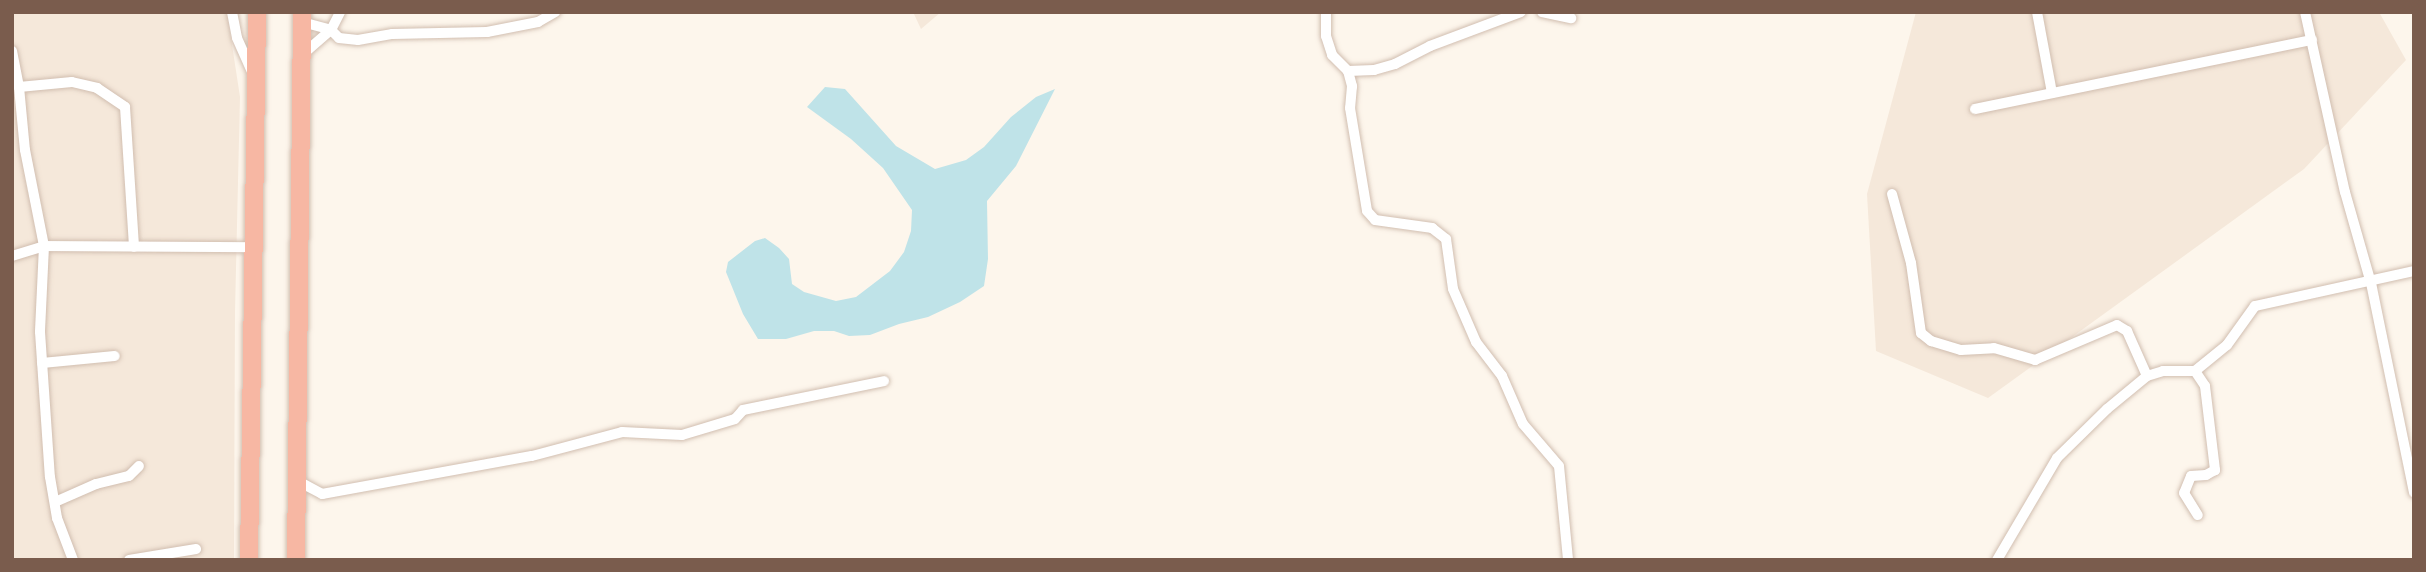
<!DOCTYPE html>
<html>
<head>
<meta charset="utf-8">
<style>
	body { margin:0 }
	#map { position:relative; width:2426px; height:572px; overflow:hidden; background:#fdf6ec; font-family:"Public Sans",sans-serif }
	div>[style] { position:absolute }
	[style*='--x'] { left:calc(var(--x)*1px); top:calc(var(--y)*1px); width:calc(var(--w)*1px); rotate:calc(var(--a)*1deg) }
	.residential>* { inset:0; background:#f5e8da }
	.water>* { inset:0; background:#bfe3e8 }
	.roads { filter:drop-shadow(0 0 2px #d1beb0) drop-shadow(0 0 2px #d1beb0) }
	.minor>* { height:10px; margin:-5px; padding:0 5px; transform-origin:5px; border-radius:5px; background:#fff }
	.motorway>* { height:18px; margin:-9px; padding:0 9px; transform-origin:9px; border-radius:9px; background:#f7b7a3 }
	span { translate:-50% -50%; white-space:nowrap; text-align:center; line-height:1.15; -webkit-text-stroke:6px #fffaf3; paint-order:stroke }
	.frame { position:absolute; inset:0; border:14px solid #7a5c4d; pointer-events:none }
</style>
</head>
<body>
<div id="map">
	<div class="residential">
		<div style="clip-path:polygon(12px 12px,227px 12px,240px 97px,235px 312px,234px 560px,12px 560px)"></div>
		<div style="clip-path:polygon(913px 12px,941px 12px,921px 29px)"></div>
		<div style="clip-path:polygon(1916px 12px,2379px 12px,2406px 60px,2304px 169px,1988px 398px,1876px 351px,1867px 194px)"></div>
	</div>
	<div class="water">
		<div style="clip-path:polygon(825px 87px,845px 89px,896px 146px,935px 169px,966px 160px,984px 147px,1011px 117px,1036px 97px,1055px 89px,1016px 166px,987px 201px,988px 259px,984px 286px,960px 302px,928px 317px,899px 324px,870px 335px,849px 336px,834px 331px,814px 331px,786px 339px,758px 339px,743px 314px,726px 272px,728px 262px,755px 241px,765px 238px,779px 248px,789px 259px,792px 284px,804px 292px,836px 301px,856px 297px,890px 271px,904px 252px,911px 231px,912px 210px,883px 168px,851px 139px,807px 107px)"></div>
	</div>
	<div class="roads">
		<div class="minor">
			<div style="--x:232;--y:12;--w:26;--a:79"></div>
			<div style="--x:237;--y:38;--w:39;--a:66"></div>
			<div style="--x:1326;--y:12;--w:24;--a:90"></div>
			<div style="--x:1326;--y:36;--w:20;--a:72"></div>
			<div style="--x:1332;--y:55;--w:23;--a:45"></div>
			<div style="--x:1348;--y:71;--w:16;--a:75"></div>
			<div style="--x:1352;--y:86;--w:22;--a:95"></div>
			<div style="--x:1350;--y:108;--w:104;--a:80.6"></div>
			<div style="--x:1367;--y:211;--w:12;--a:48"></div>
			<div style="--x:1375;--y:220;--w:58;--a:8"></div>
			<div style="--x:1432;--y:228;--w:18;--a:38"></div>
			<div style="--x:1446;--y:239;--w:50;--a:82"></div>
			<div style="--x:1453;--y:289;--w:58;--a:66.5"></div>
			<div style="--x:1476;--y:342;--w:43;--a:52.6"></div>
			<div style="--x:1502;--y:376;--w:52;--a:66.4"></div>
			<div style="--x:1523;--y:424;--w:55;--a:49.4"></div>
			<div style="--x:1559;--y:466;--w:94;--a:84.5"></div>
			<div style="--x:1542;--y:12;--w:30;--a:12"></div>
			<div style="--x:2037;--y:12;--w:82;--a:79.5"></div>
			<div style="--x:2305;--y:12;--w:184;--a:77.5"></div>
			<div style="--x:2345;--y:192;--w:95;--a:74.1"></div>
			<div style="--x:2371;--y:283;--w:214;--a:78.4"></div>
			<div style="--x:302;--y:22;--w:30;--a:15"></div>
			<div style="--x:331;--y:30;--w:11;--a:45"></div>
			<div style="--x:339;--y:38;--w:19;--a:6"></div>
			<div style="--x:358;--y:40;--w:35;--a:-10"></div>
			<div style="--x:392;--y:34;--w:95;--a:-1.2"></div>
			<div style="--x:487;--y:32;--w:52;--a:-11.1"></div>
			<div style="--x:538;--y:22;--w:20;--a:-30"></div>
			<div style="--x:12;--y:51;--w:37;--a:79"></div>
			<div style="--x:19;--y:87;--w:63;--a:84.6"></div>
			<div style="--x:25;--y:150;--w:98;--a:78.8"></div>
			<div style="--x:44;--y:246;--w:86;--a:92.7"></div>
			<div style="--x:40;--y:332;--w:145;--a:86.1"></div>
			<div style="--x:50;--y:477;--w:42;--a:80.3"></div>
			<div style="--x:57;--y:518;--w:45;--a:69.1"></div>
			<div style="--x:302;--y:55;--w:38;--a:-41"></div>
			<div style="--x:331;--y:30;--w:20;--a:-63"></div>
			<div style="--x:1348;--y:71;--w:26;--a:-2"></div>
			<div style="--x:1374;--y:70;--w:22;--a:-16"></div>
			<div style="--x:1395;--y:64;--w:39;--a:-27"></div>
			<div style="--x:1430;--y:46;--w:97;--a:-20.5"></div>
			<div style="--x:19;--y:87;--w:53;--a:-5.4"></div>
			<div style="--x:72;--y:82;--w:26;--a:13"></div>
			<div style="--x:97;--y:88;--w:34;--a:34"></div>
			<div style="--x:125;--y:107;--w:140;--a:86.3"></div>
			<div style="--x:1975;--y:109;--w:344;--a:-11.6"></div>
			<div style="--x:1892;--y:194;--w:72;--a:74.6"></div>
			<div style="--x:1911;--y:263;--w:71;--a:81.9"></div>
			<div style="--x:1921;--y:333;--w:13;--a:39"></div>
			<div style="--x:1931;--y:341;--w:31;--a:17"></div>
			<div style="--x:1961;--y:350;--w:33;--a:-3"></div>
			<div style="--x:1994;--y:348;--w:43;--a:16.3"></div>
			<div style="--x:2035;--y:360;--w:89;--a:-23.1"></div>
			<div style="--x:2117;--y:325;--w:12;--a:31"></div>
			<div style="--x:2127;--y:331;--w:49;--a:66"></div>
			<div style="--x:12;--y:256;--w:34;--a:-17"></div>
			<div style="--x:44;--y:246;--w:210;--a:0.3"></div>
			<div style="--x:42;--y:363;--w:73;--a:-5.5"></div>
			<div style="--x:2195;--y:371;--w:18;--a:56"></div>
			<div style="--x:2205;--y:386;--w:85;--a:83.2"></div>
			<div style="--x:2215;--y:470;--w:10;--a:151"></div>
			<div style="--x:2206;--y:475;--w:15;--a:176"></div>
			<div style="--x:2191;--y:476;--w:18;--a:112"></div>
			<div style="--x:2184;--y:493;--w:26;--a:58"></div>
			<div style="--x:296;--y:480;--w:30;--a:28"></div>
			<div style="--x:322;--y:494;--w:213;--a:-10.3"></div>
			<div style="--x:532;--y:456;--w:93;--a:-14.9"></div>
			<div style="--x:622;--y:432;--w:60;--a:2.9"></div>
			<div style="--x:682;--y:435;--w:55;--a:-16.8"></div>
			<div style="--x:735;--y:419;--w:12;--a:-48"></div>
			<div style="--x:743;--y:410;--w:144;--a:-11.6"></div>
			<div style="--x:55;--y:502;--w:45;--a:-23.7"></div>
			<div style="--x:96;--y:484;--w:34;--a:-14"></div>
			<div style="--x:129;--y:476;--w:14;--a:-45"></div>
			<div style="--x:129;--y:560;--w:68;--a:-9.3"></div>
			<div style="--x:1997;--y:560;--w:118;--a:-59.5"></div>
			<div style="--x:2057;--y:458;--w:70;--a:-44.4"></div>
			<div style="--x:2107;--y:409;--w:52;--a:-39.5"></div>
			<div style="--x:2147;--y:376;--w:17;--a:-17"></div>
			<div style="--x:2163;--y:371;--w:32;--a:0"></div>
			<div style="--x:2195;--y:371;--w:41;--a:-39.1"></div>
			<div style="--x:2227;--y:345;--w:48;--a:-54.3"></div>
			<div style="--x:2255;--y:306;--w:163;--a:-12.4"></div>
		</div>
		<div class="motorway">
			<div style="--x:249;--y:560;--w:548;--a:-89.16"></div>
			<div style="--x:296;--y:560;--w:548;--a:-89.37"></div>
		</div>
	</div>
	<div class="frame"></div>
</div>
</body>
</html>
